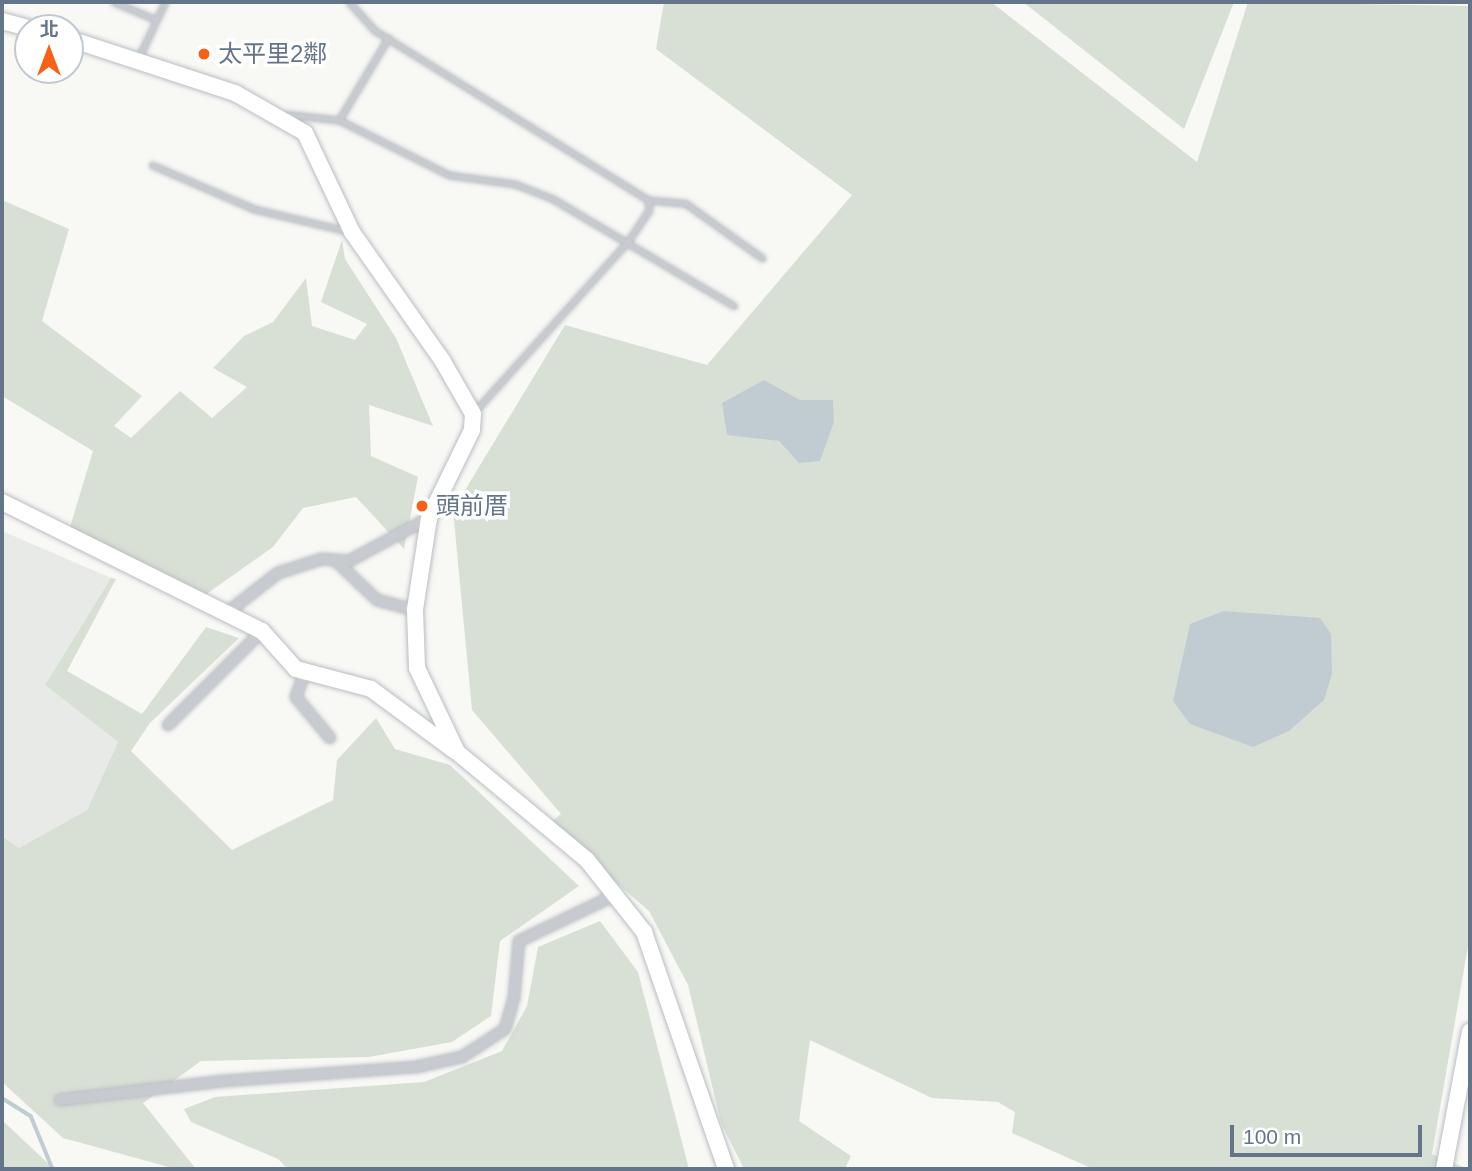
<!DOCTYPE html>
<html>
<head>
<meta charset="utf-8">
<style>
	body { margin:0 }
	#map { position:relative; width:1472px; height:1171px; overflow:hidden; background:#f8f8f5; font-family:Arial,"Noto Sans TC",sans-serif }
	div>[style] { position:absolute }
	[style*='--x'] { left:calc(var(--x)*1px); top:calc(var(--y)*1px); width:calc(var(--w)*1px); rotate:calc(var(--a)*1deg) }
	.built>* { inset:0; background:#e8eae8 }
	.green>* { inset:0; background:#d8e0d5 }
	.water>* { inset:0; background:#c1ccd2 }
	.stream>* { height:3.5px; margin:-1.75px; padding:0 1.75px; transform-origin:1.75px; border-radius:1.75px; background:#c1ccd2 }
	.roads { filter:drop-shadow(0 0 2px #b9bec3) drop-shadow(0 0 2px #b9bec3) }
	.lane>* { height:5px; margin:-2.5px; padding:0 2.5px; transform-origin:2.5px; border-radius:2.5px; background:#c7cbcf }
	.street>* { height:10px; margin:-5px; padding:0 5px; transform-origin:5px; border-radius:5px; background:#c7cbcf }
	.secondary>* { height:16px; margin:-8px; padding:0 8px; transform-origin:8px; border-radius:8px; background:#fff }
	.dots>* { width:19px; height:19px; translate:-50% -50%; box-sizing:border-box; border:4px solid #fff; border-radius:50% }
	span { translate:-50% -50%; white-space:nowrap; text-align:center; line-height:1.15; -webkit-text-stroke:7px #fff; paint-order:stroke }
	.poi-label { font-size:24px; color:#647589 }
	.left { translate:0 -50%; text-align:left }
	.frame { position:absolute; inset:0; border:4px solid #647589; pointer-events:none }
	.north { position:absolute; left:14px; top:14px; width:70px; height:70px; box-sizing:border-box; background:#fff; border:2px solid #c1c8d0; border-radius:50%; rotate:0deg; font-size:19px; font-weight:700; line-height:28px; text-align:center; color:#647589 }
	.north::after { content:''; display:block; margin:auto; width:24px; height:32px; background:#f66117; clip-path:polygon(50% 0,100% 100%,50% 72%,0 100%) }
	.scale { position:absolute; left:1230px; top:1125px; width:192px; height:32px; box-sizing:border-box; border:4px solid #647589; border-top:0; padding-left:9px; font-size:21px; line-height:24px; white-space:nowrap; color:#647589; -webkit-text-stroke:5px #fff; paint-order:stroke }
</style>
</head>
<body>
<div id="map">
	<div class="built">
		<div style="clip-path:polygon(2px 531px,111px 578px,45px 685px,118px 742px,87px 810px,19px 848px,2px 836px)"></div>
	</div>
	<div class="green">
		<div style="clip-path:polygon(664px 2px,991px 2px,1197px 162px,1248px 2px,1470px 6px,1470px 935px,1432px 1154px,1468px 1169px,1093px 1169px,1012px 1133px,1015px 1112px,998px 1102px,932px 1098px,810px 1040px,799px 1121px,851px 1156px,845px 1169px,744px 1169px,721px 1123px,688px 985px,649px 911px,549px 824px,561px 814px,472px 710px,453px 510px,565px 325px,707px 365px,852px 195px,656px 49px)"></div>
		<div style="clip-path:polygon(1023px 2px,1234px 2px,1184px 129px)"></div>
		<div style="clip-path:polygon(2px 200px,69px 229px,42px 321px,142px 396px,114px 426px,131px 438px,180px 391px,212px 418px,247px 387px,213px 368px,244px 336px,273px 322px,306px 278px,312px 326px,355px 340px,367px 324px,321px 302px,342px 240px,345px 259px,396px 338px,433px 426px,369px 405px,371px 456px,418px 477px,404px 549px,356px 497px,303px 508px,273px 547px,205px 595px,70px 527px,93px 451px,2px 396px)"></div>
		<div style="clip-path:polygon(111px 578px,116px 579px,67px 671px,142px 714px,206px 627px,239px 638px,150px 723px,131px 751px,232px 850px,333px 800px,337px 760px,376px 718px,395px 749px,450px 765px,579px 886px,500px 941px,491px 1016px,452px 1042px,369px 1057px,201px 1061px,143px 1103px,196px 1169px,176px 1169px,63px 1138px,2px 1082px,2px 836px,19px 848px,87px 810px,118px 742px,45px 685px)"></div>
		<div style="clip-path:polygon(600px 921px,638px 972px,689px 1169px,288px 1169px,278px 1159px,191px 1122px,184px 1109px,215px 1097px,424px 1082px,502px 1051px,527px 1006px,538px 947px)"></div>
		<div style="clip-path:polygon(2px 1120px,52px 1167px,53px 1169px,2px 1169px)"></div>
	</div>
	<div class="water">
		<div style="clip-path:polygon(764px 380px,800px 400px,833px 400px,834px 422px,820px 461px,799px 463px,779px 441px,727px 435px,722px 403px)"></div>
		<div style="clip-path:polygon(1224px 611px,1320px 618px,1331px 634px,1332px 674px,1324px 700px,1289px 731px,1253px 747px,1190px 724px,1173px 701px,1190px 624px)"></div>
	</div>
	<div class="stream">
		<div style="--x:2;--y:1098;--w:34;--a:32"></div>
		<div style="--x:31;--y:1116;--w:57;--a:67.5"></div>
	</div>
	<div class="roads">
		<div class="lane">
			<div style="--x:114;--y:2;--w:43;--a:23"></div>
			<div style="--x:349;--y:2;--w:38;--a:48"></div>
			<div style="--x:374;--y:30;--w:322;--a:31.8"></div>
			<div style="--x:648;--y:200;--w:10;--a:84"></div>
			<div style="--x:649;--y:210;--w:36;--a:124"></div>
			<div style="--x:629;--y:240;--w:230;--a:132"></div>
			<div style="--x:138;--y:59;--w:63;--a:-64.7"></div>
			<div style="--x:284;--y:114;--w:55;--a:6.2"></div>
			<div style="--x:339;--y:120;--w:123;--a:26.6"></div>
			<div style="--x:449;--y:175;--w:67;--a:7.8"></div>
			<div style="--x:515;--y:184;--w:41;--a:21.5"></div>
			<div style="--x:553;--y:199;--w:210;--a:30.6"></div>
			<div style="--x:339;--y:120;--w:96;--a:-59.1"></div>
			<div style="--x:152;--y:165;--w:111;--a:23.3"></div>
			<div style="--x:254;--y:209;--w:96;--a:13.3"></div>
			<div style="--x:648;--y:200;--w:37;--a:5"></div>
			<div style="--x:685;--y:203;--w:95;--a:35.5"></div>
		</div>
		<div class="street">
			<div style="--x:335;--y:560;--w:58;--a:43.6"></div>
			<div style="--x:377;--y:600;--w:39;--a:15"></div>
			<div style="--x:224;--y:615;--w:68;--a:-37.9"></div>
			<div style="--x:278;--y:573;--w:46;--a:-17.7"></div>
			<div style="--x:322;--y:559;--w:27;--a:4"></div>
			<div style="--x:349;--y:561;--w:91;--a:-28.3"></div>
			<div style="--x:305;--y:672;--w:27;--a:110"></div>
			<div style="--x:296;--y:697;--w:53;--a:50.3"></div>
			<div style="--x:168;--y:725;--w:133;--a:-45"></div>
			<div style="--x:60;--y:1100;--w:165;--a:-6.6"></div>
			<div style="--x:224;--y:1081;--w:193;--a:-4.2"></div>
			<div style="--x:416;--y:1067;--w:47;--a:-12.3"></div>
			<div style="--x:462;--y:1057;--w:51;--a:-33.1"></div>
			<div style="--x:505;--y:1029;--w:33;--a:-74"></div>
			<div style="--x:514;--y:997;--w:56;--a:-84.9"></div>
			<div style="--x:519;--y:941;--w:109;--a:-25.6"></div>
		</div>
		<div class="secondary">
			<div style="--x:2;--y:21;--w:27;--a:15"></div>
			<div style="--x:70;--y:39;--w:174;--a:18.1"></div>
			<div style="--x:235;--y:93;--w:81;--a:29.7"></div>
			<div style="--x:305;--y:133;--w:110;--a:64.6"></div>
			<div style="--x:352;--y:232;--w:156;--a:54.9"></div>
			<div style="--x:442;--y:360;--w:62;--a:60.1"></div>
			<div style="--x:473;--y:414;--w:16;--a:94"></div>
			<div style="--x:472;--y:430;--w:98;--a:116"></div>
			<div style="--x:429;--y:518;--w:93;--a:98.7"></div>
			<div style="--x:415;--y:610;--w:58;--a:88"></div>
			<div style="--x:417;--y:668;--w:93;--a:64.5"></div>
			<div style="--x:457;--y:752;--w:169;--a:39.7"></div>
			<div style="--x:587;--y:860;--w:92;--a:51.6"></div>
			<div style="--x:644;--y:932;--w:251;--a:70.9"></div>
			<div style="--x:2;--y:502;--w:290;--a:26.4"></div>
			<div style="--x:262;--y:631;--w:51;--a:48.2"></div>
			<div style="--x:296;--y:669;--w:78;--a:14.9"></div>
			<div style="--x:371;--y:689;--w:104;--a:36.4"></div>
			<div style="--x:1444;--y:1169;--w:140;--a:-79.3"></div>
		</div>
	</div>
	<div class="dots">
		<div style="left:204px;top:54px;background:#f66117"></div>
		<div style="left:422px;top:506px;background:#f66117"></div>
	</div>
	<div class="poi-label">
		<span class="left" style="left:218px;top:54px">太平里2鄰</span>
		<span class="left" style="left:436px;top:506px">頭前厝</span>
	</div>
	<div class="frame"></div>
	<div class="north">北</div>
	<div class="scale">100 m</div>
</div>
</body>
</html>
